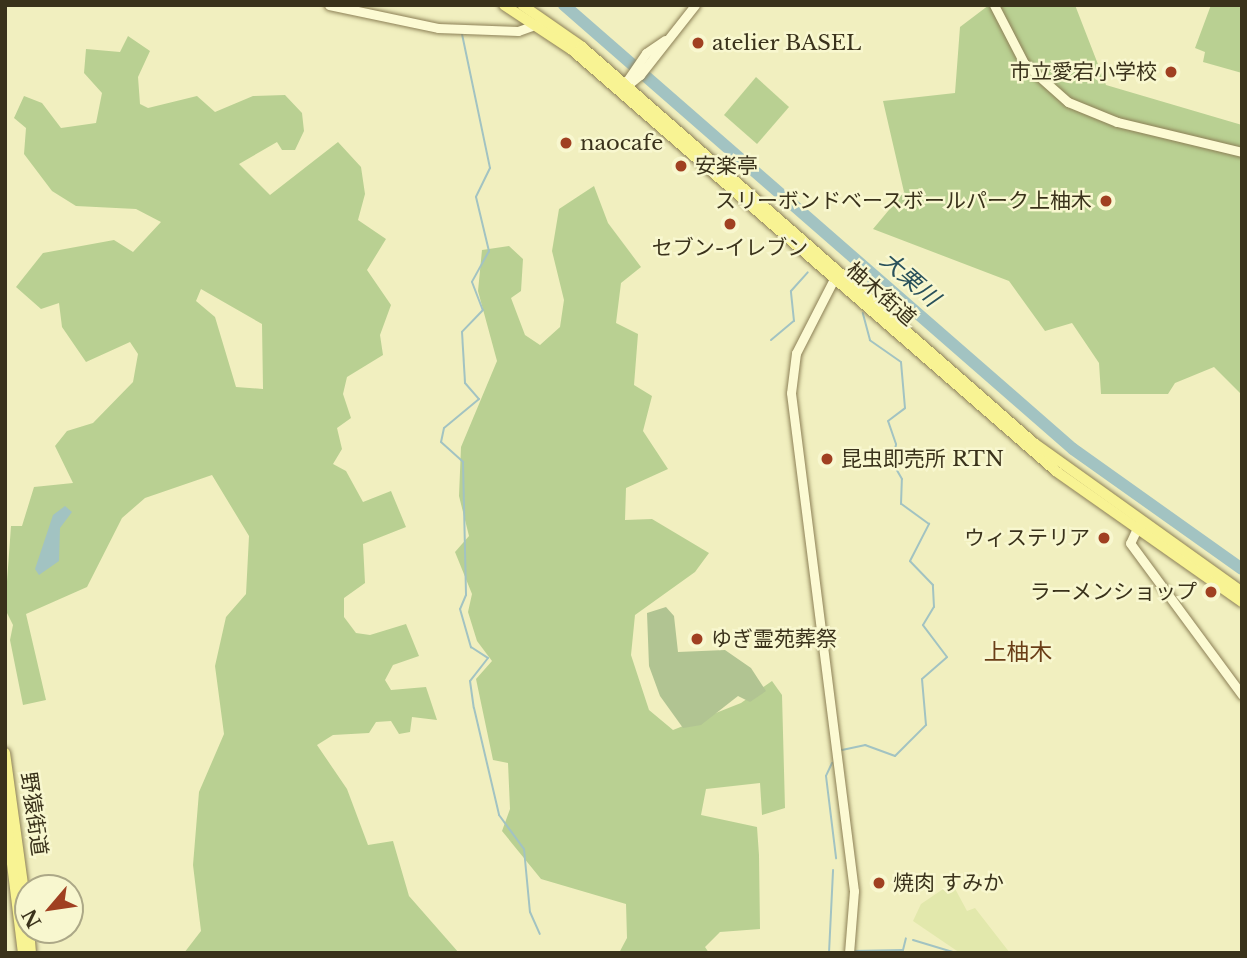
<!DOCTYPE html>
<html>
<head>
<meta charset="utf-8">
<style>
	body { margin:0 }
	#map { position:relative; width:1247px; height:958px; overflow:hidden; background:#f1efbf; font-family:"Libre Baskerville","Noto Sans JP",serif }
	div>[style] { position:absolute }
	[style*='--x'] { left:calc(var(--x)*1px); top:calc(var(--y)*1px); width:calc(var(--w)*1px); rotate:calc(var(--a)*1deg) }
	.farmland>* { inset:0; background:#e2e8ac }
	.green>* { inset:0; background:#b9d092 }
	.cemetery>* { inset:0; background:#b1c492 }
	.water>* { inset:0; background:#a2c3c2 }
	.stream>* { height:2px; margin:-1px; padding:0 1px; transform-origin:1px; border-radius:1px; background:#a2c3c2 }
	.river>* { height:12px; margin:-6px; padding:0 6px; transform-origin:6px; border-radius:6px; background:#a2c3c2 }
	.roads { filter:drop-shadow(0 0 2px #8c8056) drop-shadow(0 0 2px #8c8056) }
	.minor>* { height:9px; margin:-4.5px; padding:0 4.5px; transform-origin:4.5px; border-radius:4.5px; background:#fcfad3 }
	.major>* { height:10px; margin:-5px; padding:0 5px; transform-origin:5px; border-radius:5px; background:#f8f393 }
	.dots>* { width:19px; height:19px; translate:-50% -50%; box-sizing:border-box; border:4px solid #f8f7cf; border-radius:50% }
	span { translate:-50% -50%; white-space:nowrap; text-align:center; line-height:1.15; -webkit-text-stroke:5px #f8f7cf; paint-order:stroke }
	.poi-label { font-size:21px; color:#3a321b }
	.left { translate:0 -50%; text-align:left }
	.right { translate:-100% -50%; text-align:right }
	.street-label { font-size:21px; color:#3a321b }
	.water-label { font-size:23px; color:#29515b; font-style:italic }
	.neighbourhood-label { font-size:23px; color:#6a3e17 }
	.frame { position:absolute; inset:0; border:7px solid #3a321b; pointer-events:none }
	.north { position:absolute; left:14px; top:874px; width:70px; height:70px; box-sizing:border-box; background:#f8f7cf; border:2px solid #aca887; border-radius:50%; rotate:241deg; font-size:19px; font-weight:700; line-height:28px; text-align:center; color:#3a321b }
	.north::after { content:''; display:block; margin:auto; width:24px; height:32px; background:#a04021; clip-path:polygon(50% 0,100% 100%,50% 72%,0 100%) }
</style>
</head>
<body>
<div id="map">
	<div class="farmland">
		<div style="clip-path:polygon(952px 883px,967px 911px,975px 908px,1010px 953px,960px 953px,913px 921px,921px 904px)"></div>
	</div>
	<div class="green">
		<div style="clip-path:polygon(989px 5px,1075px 5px,1106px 85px,1242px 125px,1242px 395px,1214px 367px,1175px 383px,1168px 394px,1101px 394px,1099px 363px,1072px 323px,1045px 331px,1009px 281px,873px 229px,904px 192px,883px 101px,955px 93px,960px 27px)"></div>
		<div style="clip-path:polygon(1211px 5px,1242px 6px,1242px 73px,1203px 62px,1205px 52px,1195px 48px)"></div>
		<div style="clip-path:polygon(evenodd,128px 36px,150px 51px,138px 77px,140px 104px,148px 108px,197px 96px,215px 112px,253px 96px,285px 95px,302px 113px,304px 131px,295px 150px,282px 150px,277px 142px,239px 164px,270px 195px,338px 142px,361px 167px,365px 194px,358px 220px,386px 239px,367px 270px,391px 305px,380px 335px,383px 355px,347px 377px,343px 394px,351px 418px,337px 428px,342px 449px,333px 464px,346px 471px,363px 502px,391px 491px,406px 527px,363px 544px,365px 583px,344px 598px,344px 617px,356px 633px,370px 635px,406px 624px,419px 656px,393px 665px,385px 680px,391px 690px,426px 687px,437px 720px,412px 717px,410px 732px,399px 734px,391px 721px,376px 722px,369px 733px,333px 735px,317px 745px,347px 789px,368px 845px,393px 841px,409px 896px,459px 953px,184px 953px,201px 931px,193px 865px,199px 792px,224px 734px,215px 666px,226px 617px,246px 594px,249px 536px,212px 475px,145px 498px,122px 518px,87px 587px,26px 614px,46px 700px,23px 705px,10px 640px,13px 625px,5px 609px,11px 526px,22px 526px,34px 487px,73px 483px,55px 446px,67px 431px,93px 423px,133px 382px,138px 354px,130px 342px,86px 362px,62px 327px,59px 303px,41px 309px,16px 287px,43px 253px,114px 240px,133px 252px,161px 222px,136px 209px,76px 206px,52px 191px,24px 154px,26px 128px,14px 118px,24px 96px,42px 103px,61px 128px,96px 123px,102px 93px,84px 73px,86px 49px,120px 52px,128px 36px,201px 289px,262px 324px,263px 389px,236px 387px,215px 317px,196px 301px,201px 289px)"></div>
		<div style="clip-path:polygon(756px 77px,789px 107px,757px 144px,724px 115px)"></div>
		<div style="clip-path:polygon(594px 186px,608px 223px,641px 267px,621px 283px,616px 323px,638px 334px,634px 385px,652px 396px,643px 431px,668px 469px,626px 488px,625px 520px,652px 519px,709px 553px,695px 572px,635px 615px,631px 655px,649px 710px,673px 730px,741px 703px,772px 681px,782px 695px,785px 808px,762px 815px,760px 783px,706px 789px,701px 815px,757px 827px,759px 855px,760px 929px,720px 932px,705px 947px,709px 953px,619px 953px,627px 938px,626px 904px,541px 879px,502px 831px,510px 809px,508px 763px,493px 760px,476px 679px,492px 661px,477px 641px,468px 612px,472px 594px,455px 552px,469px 536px,459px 496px,461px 447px,497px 361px,478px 291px,482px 250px,509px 246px,523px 259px,521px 291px,511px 298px,525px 335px,540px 345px,560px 327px,564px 300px,552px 251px,559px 209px)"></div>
	</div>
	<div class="cemetery">
		<div style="clip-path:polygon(666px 607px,674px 616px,678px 652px,725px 650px,751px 668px,766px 691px,750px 702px,738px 696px,701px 725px,683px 728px,660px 696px,649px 666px,647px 613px)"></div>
	</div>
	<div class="water">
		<div style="clip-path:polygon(65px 506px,72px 512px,60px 528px,59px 561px,39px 575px,35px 569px,53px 515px)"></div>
	</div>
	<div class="stream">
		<div style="--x:462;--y:34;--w:137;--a:78.2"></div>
		<div style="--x:490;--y:168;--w:32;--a:116"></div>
		<div style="--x:476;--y:197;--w:56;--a:76.5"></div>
		<div style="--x:489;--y:251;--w:35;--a:119"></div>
		<div style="--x:472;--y:282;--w:30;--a:69"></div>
		<div style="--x:483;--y:310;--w:30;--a:134"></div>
		<div style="--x:462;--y:332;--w:51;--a:86.6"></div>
		<div style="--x:465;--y:383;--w:21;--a:49"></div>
		<div style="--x:479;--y:399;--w:45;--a:140.4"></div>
		<div style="--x:444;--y:428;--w:14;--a:102"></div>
		<div style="--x:441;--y:442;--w:30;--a:42"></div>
		<div style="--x:463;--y:462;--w:133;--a:88.7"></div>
		<div style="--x:466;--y:595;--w:15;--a:113"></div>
		<div style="--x:460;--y:609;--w:40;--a:74"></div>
		<div style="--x:471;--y:647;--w:20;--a:33"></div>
		<div style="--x:488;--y:658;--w:29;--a:128"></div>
		<div style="--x:470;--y:681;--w:27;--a:82"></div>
		<div style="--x:474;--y:708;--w:110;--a:76.8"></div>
		<div style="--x:499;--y:815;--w:42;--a:53.7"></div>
		<div style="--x:524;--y:849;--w:63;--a:84.6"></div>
		<div style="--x:530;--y:912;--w:24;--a:66"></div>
		<div style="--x:833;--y:242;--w:2;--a:-63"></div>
		<div style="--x:868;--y:283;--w:10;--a:-73"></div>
		<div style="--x:771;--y:340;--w:30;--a:-40"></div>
		<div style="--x:794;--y:321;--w:30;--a:-96"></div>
		<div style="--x:791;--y:291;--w:25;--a:-48"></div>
		<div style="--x:842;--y:750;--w:24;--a:-12"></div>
		<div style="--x:865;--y:745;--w:32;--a:20"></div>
		<div style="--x:895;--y:756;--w:44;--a:-45"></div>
		<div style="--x:926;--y:725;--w:46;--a:-95"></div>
		<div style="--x:922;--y:679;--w:33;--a:-41"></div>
		<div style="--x:947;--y:657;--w:40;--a:-127"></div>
		<div style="--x:923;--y:625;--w:21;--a:-59"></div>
		<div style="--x:934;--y:607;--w:22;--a:-93"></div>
		<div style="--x:933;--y:585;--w:33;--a:-134"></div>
		<div style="--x:910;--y:561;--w:42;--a:-62.8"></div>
		<div style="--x:929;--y:524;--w:34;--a:-144"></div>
		<div style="--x:901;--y:504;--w:25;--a:-88"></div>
		<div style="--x:902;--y:479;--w:20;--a:-120"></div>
		<div style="--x:892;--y:462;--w:18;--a:-77"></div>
		<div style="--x:896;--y:444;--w:24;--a:-109"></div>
		<div style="--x:888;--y:421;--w:21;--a:-37"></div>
		<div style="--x:905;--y:408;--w:46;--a:-95"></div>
		<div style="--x:901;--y:362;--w:38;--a:-145"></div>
		<div style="--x:870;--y:340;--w:28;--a:-105"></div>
		<div style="--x:832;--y:763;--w:14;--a:115"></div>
		<div style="--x:826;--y:776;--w:83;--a:83"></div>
		<div style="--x:913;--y:940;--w:45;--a:16.8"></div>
		<div style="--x:853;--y:951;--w:50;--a:-1.1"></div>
		<div style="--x:903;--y:950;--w:12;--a:-76"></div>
		<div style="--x:829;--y:953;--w:83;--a:-87.2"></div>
	</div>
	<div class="river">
		<div style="--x:564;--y:5;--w:675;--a:41.1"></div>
		<div style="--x:1073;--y:449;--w:207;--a:35.4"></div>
	</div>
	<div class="roads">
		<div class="minor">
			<div style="--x:329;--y:5;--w:111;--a:11.9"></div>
			<div style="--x:438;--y:28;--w:80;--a:2.1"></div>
			<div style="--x:518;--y:31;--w:20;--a:-20"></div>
			<div style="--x:994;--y:5;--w:65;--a:62.7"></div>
			<div style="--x:1024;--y:63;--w:59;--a:41.6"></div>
			<div style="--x:1068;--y:102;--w:53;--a:22.2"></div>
			<div style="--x:1117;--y:122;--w:129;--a:13.5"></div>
			<div style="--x:665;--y:40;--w:23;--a:146"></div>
			<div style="--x:646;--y:53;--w:46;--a:124.4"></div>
			<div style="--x:620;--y:91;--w:26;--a:-39"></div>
			<div style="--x:640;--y:75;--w:89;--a:-51.8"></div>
			<div style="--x:837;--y:273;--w:90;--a:117.1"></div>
			<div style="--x:796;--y:353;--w:40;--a:97.1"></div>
			<div style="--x:791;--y:393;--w:502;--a:82.79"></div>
			<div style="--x:854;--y:891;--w:62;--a:94.6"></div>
			<div style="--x:1139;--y:524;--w:21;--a:115"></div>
			<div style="--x:1130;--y:543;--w:189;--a:53.6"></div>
		</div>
		<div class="major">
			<div style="--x:504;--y:5;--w:82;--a:33.5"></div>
			<div style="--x:572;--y:50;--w:643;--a:41.03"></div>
			<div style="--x:1057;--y:472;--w:226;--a:35.1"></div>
			<div style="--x:522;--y:5;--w:72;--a:34.8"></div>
			<div style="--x:581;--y:46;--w:602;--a:41.23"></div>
			<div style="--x:1034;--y:443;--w:256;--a:35.6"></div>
			<div style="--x:5;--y:753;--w:171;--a:82.2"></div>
			<div style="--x:5;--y:807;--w:147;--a:83"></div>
			<div style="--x:29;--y:930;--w:23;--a:85"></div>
		</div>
	</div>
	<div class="dots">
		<div style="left:698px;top:43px;background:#a04021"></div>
		<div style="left:1171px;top:72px;background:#a04021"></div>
		<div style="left:566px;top:143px;background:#a04021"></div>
		<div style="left:681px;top:166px;background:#a04021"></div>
		<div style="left:1106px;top:201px;background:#a04021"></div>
		<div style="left:730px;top:224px;background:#a04021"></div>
		<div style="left:827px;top:459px;background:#a04021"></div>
		<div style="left:1104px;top:538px;background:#a04021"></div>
		<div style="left:1211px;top:592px;background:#a04021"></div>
		<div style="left:697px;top:639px;background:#a04021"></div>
		<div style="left:879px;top:883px;background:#a04021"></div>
	</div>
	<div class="poi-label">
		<span class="left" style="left:712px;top:43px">atelier BASEL</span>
		<span class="right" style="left:1157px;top:72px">市立愛宕小学校</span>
		<span class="left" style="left:580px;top:143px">naocafe</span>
		<span class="left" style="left:695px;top:166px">安楽亭</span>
		<span class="right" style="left:1092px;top:201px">スリーボンドベースボールパーク上柚木</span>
		<span style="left:730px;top:248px">セブン-イレブン</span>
		<span class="left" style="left:841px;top:459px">昆虫即売所 RTN</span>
		<span class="right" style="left:1090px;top:538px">ウィステリア</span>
		<span class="right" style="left:1197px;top:592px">ラーメンショップ</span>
		<span class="left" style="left:711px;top:639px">ゆぎ霊苑葬祭</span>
		<span class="left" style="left:893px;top:883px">焼肉 すみか</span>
	</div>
	<div class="street-label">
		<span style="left:881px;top:294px;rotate:41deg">柚木街道</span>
		<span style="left:34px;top:814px;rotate:82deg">野猿街道</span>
	</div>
	<div class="water-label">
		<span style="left:910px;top:279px;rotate:41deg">大栗川</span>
	</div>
	<div class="neighbourhood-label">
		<span style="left:1018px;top:652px">上柚木</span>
	</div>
	<div class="frame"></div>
	<div class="north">N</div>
</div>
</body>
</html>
